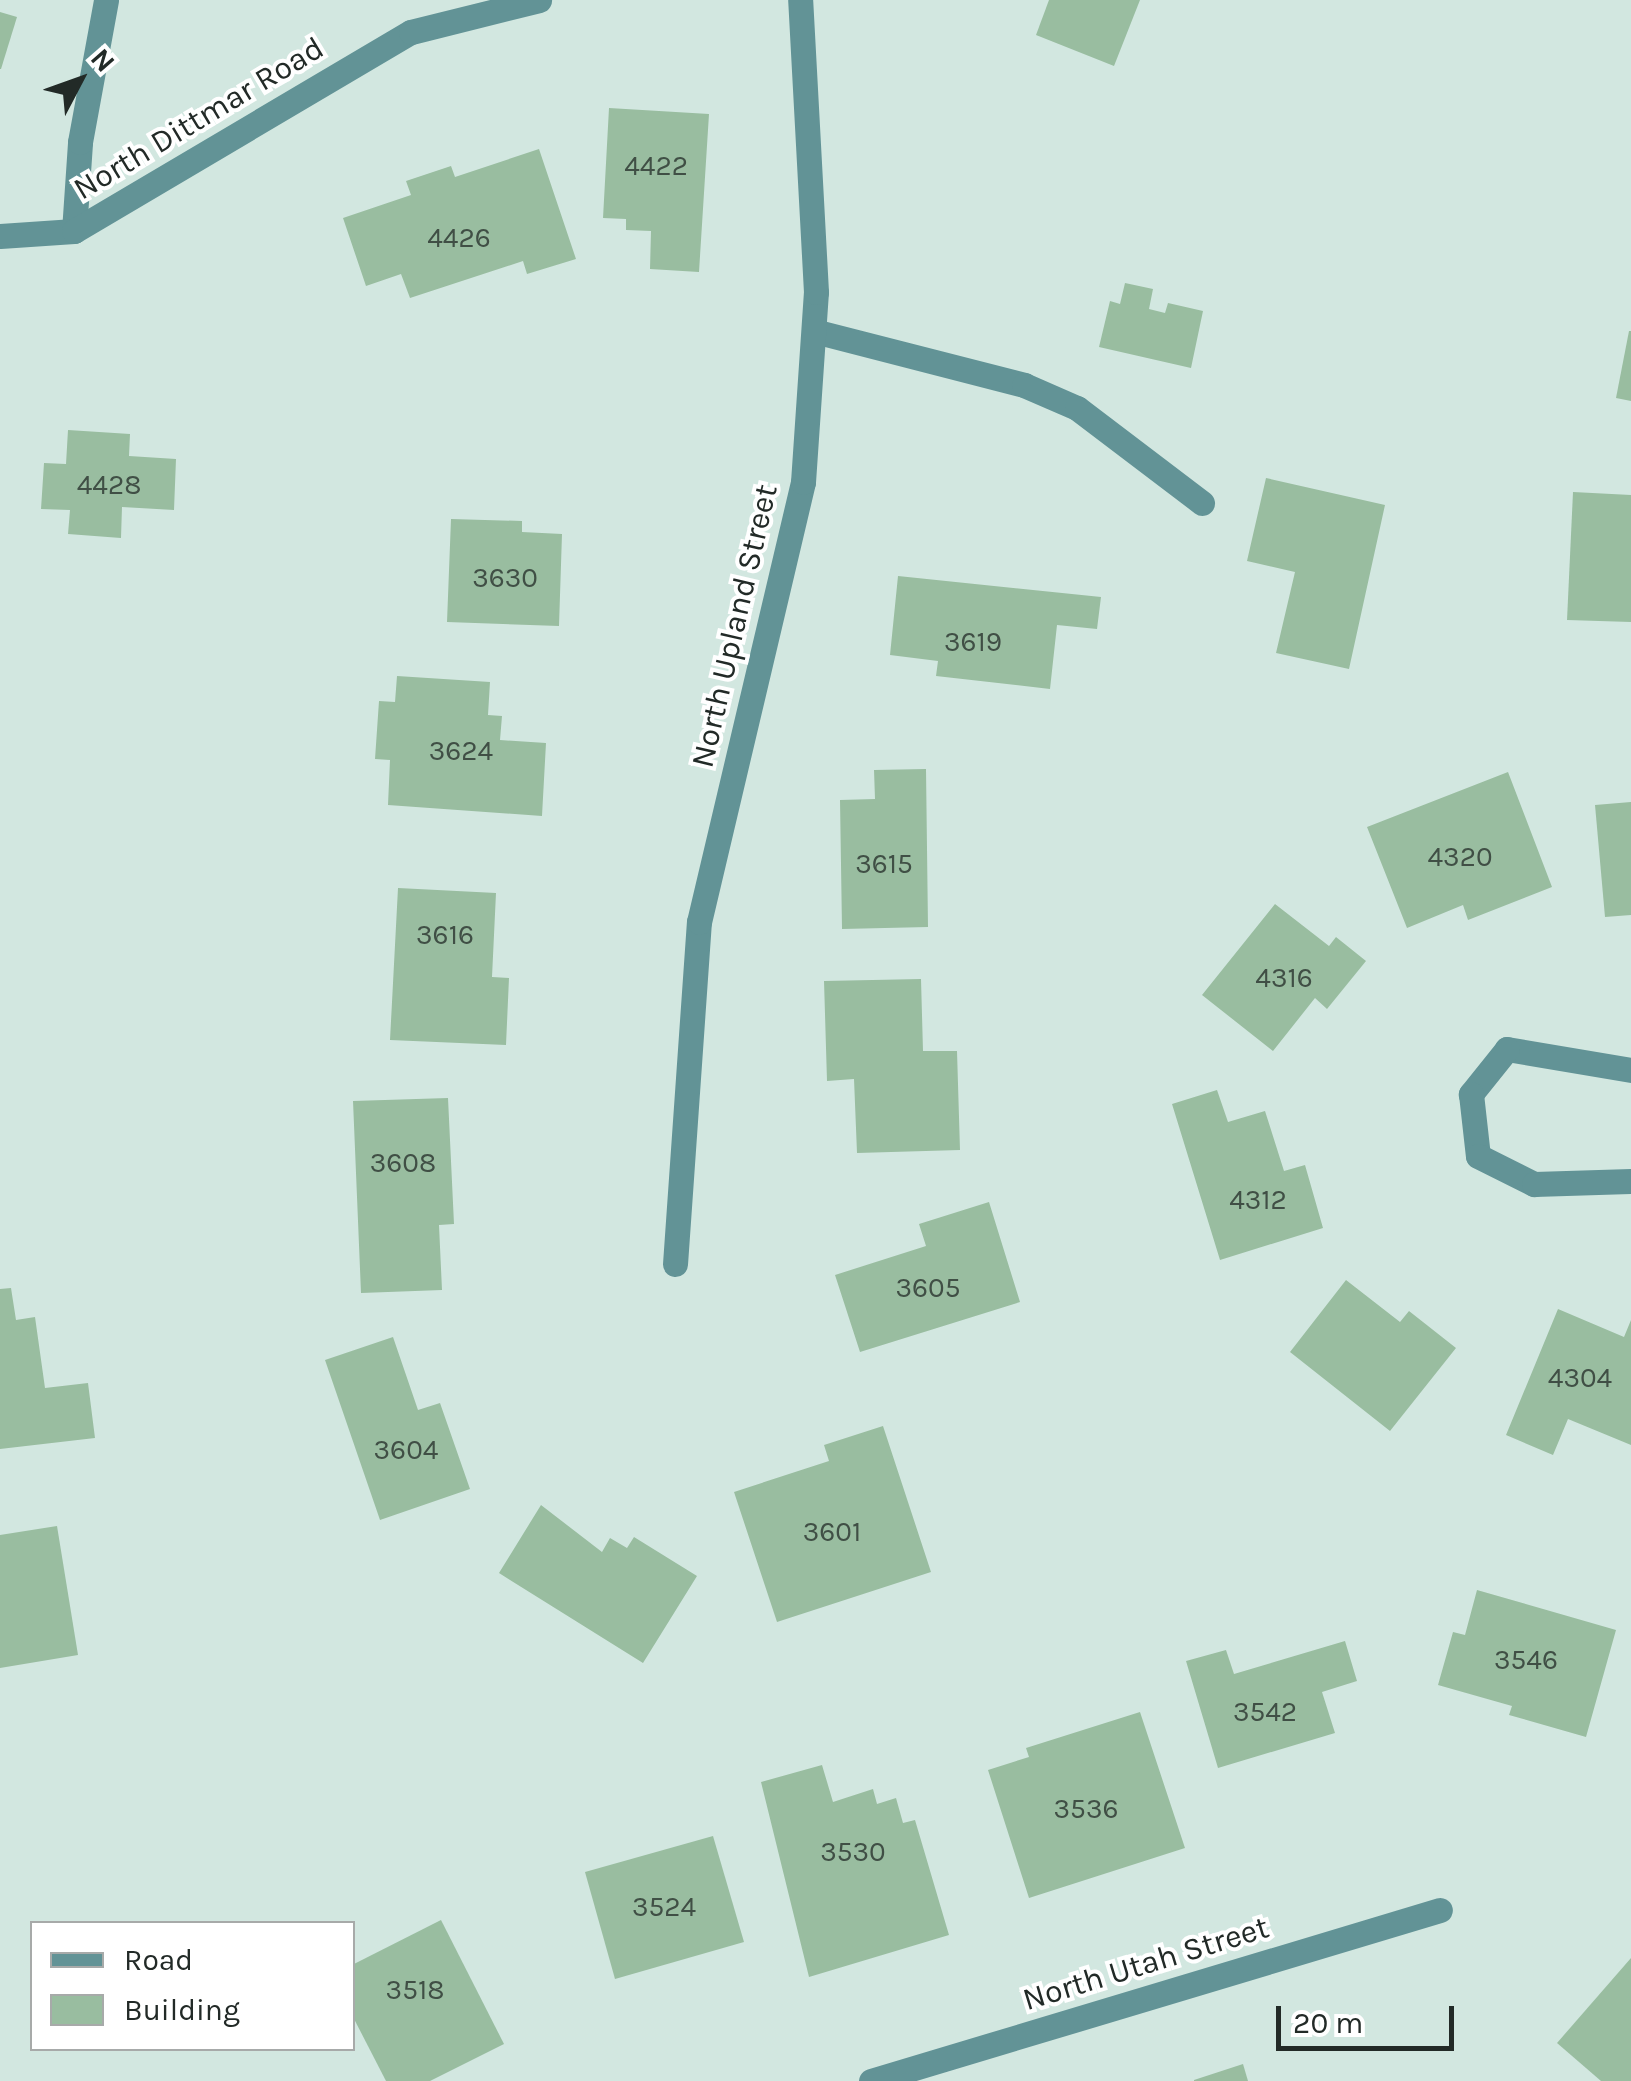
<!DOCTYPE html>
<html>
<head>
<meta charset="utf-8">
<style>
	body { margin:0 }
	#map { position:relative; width:1631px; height:2081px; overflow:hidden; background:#d2e7e0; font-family:Karla,sans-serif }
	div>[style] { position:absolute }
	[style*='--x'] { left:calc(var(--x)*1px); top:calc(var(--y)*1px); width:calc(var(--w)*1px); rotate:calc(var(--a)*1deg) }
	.building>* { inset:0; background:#99bda0 }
	.minor>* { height:25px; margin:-12.5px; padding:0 12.5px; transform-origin:12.5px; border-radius:12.5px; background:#629396 }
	span { translate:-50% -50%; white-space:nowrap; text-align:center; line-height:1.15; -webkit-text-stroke:8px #fff; paint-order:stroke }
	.number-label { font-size:28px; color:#404f45 }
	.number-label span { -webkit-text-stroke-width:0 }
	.street-label { font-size:32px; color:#222a27 }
	.legend { position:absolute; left:30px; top:1921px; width:325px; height:130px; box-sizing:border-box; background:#fff; border:2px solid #a7aaa9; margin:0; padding:12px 18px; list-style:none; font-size:30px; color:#222a27 }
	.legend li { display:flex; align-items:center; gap:20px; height:50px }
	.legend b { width:50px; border:2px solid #a7aaa9 }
	.north { position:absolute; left:30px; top:30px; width:100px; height:100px; -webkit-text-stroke:8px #fff; paint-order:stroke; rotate:49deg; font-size:28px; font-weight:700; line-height:40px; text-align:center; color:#222a27 }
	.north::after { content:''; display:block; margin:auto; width:35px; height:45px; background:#222a27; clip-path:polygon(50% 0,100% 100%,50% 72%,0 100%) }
	.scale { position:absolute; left:1276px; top:2006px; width:178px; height:45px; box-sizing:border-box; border:5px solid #222a27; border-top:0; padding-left:12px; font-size:30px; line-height:35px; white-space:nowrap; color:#222a27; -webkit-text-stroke:8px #fff; paint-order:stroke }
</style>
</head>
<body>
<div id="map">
	<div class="building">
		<div style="clip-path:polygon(1049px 0,1140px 0,1114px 66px,1036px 35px)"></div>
		<div style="clip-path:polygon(0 12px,17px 17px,1px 69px,0 69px)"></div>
		<div style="clip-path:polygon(609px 108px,709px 114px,699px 272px,650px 269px,651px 231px,626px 230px,626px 219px,603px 218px)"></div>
		<div style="clip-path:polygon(539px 149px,576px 259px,527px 274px,523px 261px,410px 298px,401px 274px,366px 286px,343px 218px,411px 195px,406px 181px,451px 166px,455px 177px)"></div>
		<div style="clip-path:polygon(1125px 283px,1153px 289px,1149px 309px,1165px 313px,1168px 303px,1203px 311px,1191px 368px,1099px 347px,1110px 301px,1120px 304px)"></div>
		<div style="clip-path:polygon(1629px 331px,1631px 331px,1631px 401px,1616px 398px)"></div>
		<div style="clip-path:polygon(68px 430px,130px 434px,129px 456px,176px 459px,174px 510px,122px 507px,121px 538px,68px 534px,70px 510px,41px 509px,44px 463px,66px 464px)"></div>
		<div style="clip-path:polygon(1266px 478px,1385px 505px,1349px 669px,1276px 653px,1295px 572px,1247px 561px)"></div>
		<div style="clip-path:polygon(1573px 492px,1631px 495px,1631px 622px,1567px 620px)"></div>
		<div style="clip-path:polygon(451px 519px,522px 521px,522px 532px,562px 534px,559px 626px,447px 622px)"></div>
		<div style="clip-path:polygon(898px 576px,1101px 597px,1097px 629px,1057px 625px,1050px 689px,936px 676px,938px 661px,890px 655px)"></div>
		<div style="clip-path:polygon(397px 676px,490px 682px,488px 715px,502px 716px,500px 740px,546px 743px,542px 816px,388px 805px,390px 760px,375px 759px,379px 701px,395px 702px)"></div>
		<div style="clip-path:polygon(926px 769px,928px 927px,842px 929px,840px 800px,875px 799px,874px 770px)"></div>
		<div style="clip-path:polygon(1508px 772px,1552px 887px,1468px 920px,1463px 905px,1407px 928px,1367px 827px)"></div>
		<div style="clip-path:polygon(1631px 802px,1631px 915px,1605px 917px,1595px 805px)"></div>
		<div style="clip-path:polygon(398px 888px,496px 893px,492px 977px,509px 978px,506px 1045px,390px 1040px)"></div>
		<div style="clip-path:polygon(1275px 904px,1329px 946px,1336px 937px,1366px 961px,1327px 1009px,1315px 998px,1273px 1051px,1202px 995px)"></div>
		<div style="clip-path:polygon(921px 979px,923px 1051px,957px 1051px,960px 1150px,857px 1153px,854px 1079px,827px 1081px,824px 981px)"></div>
		<div style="clip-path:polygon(1217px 1090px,1228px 1122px,1265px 1111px,1284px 1171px,1305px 1165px,1323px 1228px,1220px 1260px,1172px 1104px)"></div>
		<div style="clip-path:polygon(448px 1098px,454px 1224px,439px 1225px,442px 1290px,361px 1293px,353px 1101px)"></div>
		<div style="clip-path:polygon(989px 1202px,1020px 1302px,860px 1352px,835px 1275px,926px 1246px,919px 1224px)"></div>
		<div style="clip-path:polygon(1346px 1280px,1400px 1322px,1409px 1311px,1456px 1348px,1390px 1431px,1290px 1352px)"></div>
		<div style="clip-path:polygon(11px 1288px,16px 1320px,35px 1317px,45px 1388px,88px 1383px,95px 1438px,0 1449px,0 1289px)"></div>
		<div style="clip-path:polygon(1558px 1309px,1624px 1337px,1631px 1320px,1631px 1445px,1568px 1419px,1553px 1455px,1506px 1435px)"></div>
		<div style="clip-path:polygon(393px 1337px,418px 1410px,440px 1403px,470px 1489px,380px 1520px,325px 1360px)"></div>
		<div style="clip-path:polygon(883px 1426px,931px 1572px,777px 1622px,734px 1492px,829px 1461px,824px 1445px)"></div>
		<div style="clip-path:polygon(541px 1505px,602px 1552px,610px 1538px,627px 1548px,634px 1537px,697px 1576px,643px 1663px,499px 1573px)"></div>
		<div style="clip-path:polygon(57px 1526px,78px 1655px,0 1668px,0 1535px)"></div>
		<div style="clip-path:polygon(1477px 1590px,1616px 1630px,1586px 1737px,1509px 1715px,1512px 1706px,1438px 1685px,1453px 1632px,1465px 1635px)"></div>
		<div style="clip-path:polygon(1345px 1641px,1357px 1681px,1322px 1692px,1335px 1733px,1218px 1768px,1186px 1661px,1226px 1650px,1234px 1674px)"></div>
		<div style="clip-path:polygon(1140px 1712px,1185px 1848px,1029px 1898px,988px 1770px,1029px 1757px,1026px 1748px)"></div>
		<div style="clip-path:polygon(822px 1765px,833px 1802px,873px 1789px,877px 1804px,896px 1798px,903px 1823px,915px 1820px,949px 1935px,809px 1977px,761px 1782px)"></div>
		<div style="clip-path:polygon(713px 1836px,744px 1942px,615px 1979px,585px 1872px)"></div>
		<div style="clip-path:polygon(441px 1920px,504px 2044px,430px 2081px,386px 2081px,352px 2015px,352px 1965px)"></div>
		<div style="clip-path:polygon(1631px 1958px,1631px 2081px,1601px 2081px,1557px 2043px)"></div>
		<div style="clip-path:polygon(1243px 2064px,1248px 2081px,1194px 2081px,1194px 2080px)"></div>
	</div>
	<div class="minor">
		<div style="--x:74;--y:231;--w:89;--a:-86.1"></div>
		<div style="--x:80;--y:142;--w:144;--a:-79.6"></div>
		<div style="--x:0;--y:236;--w:74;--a:-3.9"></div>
		<div style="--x:74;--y:231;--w:391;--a:-30.6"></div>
		<div style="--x:411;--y:32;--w:132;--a:-14"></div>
		<div style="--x:814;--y:331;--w:217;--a:14.4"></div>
		<div style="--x:1024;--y:385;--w:58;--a:23.5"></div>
		<div style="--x:1077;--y:408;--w:157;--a:37.2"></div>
		<div style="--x:1631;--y:1070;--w:126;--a:-170.4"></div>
		<div style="--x:1507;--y:1049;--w:58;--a:128.7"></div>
		<div style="--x:1471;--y:1094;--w:62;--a:83.6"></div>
		<div style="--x:1478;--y:1156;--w:63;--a:26.6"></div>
		<div style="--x:1534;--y:1184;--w:97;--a:-1.8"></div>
		<div style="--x:675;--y:1264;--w:343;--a:-86"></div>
		<div style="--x:699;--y:922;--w:452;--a:-76.7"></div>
		<div style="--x:803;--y:482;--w:190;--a:-86.1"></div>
		<div style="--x:816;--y:292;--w:292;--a:-93.1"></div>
		<div style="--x:871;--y:2081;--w:594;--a:-16.73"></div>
	</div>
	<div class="number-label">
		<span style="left:656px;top:166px">4422</span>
		<span style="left:459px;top:238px">4426</span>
		<span style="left:109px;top:485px">4428</span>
		<span style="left:505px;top:578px">3630</span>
		<span style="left:973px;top:642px">3619</span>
		<span style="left:461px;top:751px">3624</span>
		<span style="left:1460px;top:857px">4320</span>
		<span style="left:884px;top:864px">3615</span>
		<span style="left:445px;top:935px">3616</span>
		<span style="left:1284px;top:978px">4316</span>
		<span style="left:403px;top:1163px">3608</span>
		<span style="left:1258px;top:1200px">4312</span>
		<span style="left:928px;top:1288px">3605</span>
		<span style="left:1580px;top:1378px">4304</span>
		<span style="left:406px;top:1450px">3604</span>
		<span style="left:832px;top:1532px">3601</span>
		<span style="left:1526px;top:1660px">3546</span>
		<span style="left:1265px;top:1712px">3542</span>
		<span style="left:1086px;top:1809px">3536</span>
		<span style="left:853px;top:1852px">3530</span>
		<span style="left:664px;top:1907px">3524</span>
		<span style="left:415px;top:1990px">3518</span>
	</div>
	<div class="street-label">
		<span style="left:199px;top:119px;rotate:-31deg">North Dittmar Road</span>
		<span style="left:735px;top:626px;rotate:-77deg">North Upland Street</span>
		<span style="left:1146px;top:1964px;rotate:-17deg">North Utah Street</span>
	</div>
	<ul class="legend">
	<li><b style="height:12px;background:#629396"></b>Road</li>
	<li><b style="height:28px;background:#99bda0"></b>Building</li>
	</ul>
	<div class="north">N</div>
	<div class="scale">20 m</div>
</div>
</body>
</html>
